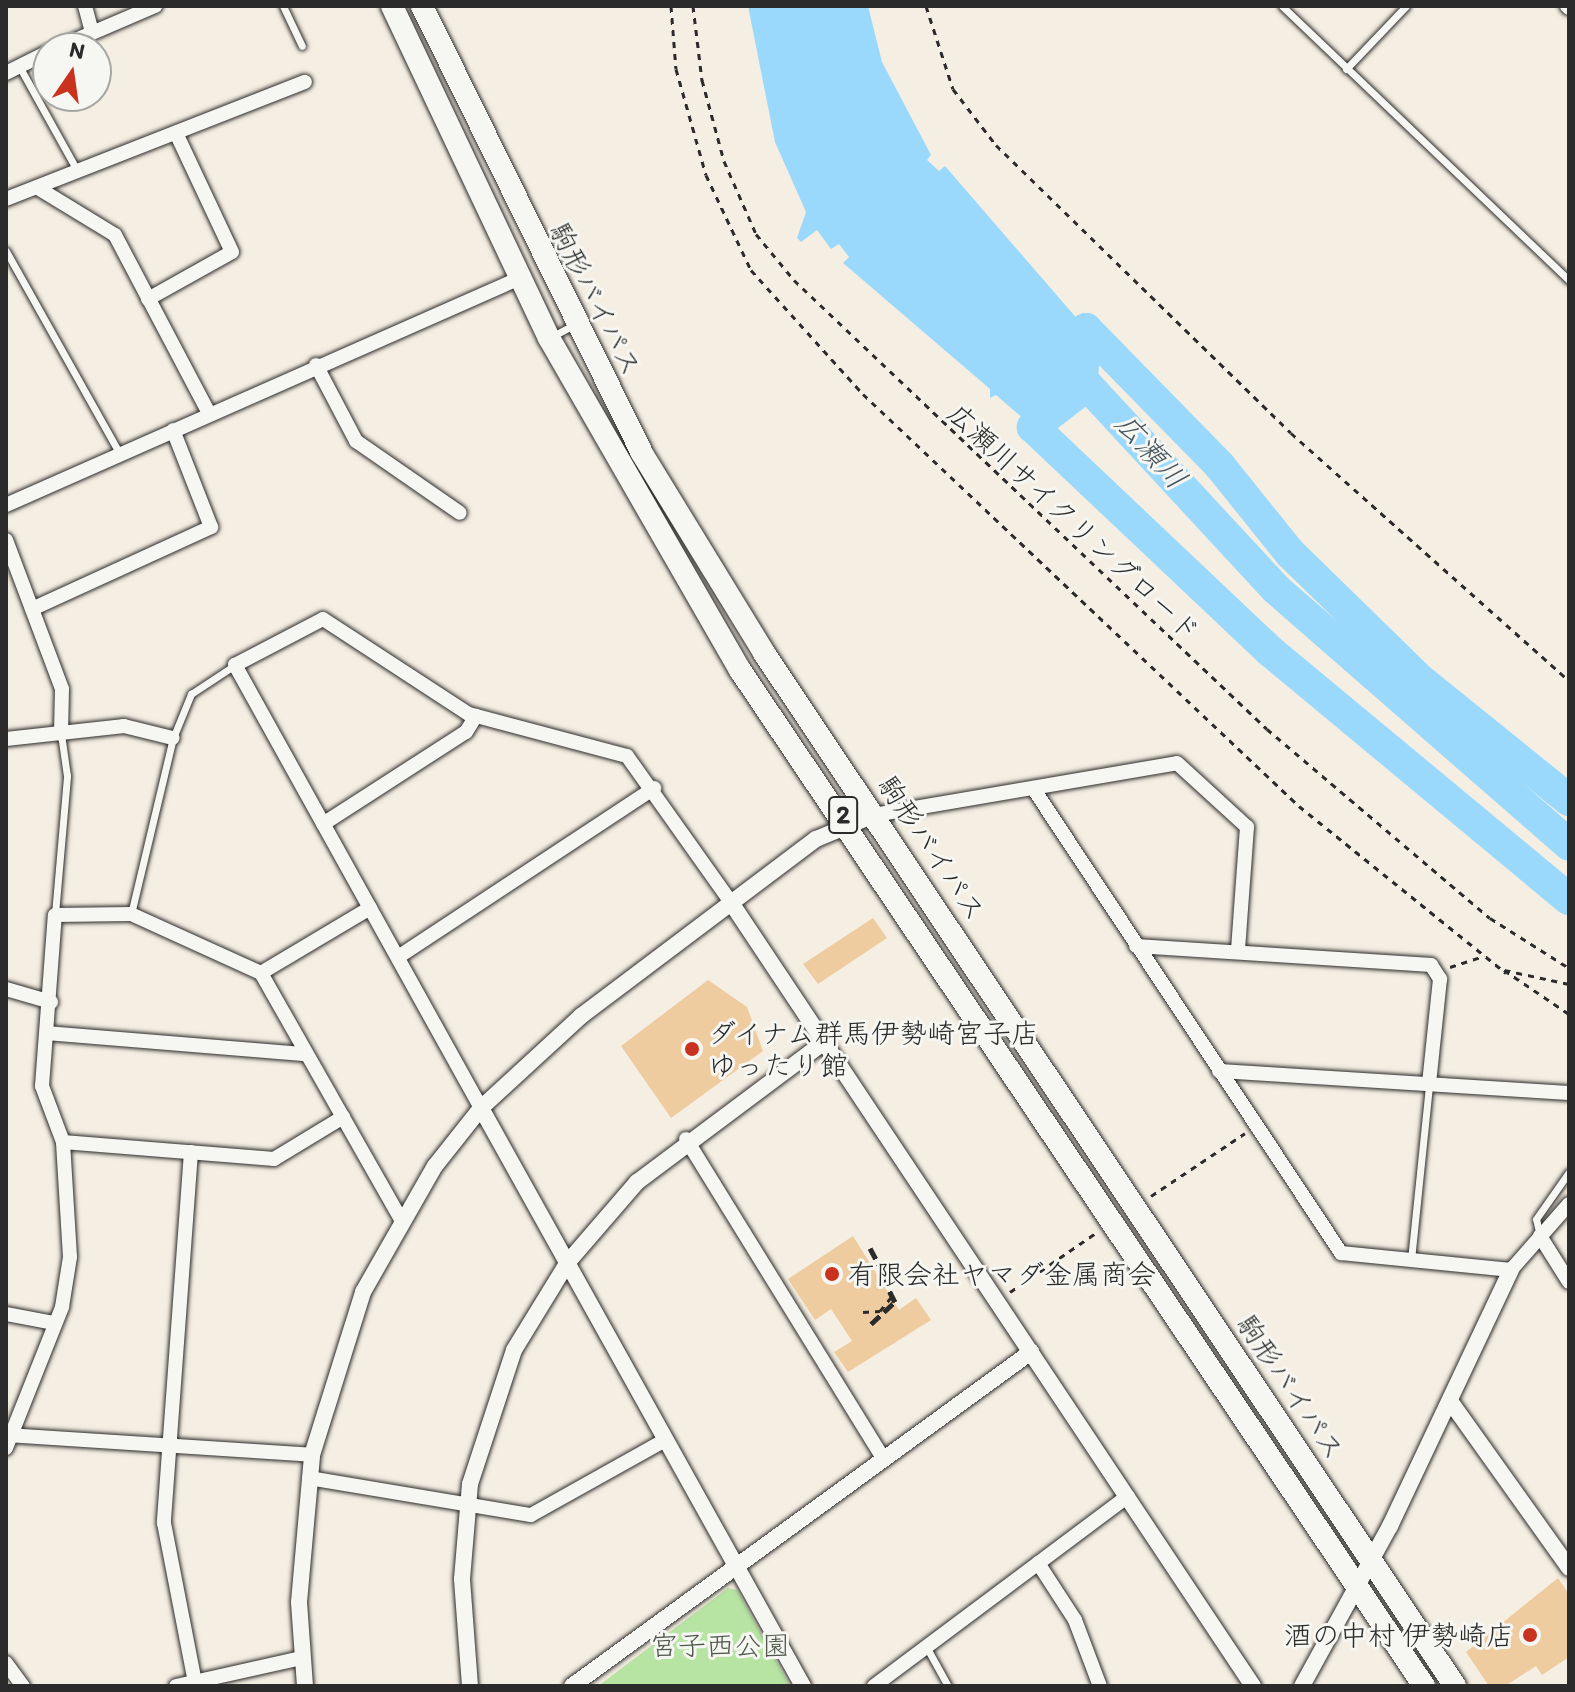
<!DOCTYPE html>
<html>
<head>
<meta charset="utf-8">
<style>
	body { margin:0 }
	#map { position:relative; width:1575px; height:1692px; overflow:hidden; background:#f5eee2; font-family:Itim,"Klee One",sans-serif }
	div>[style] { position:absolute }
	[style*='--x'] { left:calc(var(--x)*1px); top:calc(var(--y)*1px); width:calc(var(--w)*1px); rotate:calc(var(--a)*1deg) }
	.green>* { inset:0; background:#b7e4a2 }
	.water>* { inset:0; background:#9bd9fc }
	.river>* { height:32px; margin:-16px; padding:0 16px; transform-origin:16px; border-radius:16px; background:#9bd9fc }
	.building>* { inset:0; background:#efcca0 }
	.path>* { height:3px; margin-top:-1.5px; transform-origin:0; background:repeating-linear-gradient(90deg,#2b2b2b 0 6px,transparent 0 12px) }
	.roads { filter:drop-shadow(0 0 2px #2b2b2b) drop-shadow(0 0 2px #2b2b2b) }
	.service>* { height:7px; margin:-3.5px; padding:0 3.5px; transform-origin:3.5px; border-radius:3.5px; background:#f6f6f2 }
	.minor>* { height:14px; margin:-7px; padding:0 7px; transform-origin:7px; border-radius:7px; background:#f6f6f2 }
	.tertiary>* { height:16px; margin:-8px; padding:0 8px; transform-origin:8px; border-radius:8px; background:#f6f6f2 }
	.primary>* { height:22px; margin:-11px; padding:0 11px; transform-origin:11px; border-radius:11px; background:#f6f6f2 }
	.rail>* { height:5px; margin-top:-2.5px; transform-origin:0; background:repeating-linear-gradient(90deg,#2b2b2b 0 12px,transparent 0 18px) }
	.dots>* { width:22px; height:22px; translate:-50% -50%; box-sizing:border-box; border:4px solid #f6f6f2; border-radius:50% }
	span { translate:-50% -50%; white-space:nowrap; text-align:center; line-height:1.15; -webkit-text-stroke:6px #f6f6f2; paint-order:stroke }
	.shield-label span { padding:2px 6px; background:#f6f6f2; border:2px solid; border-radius:6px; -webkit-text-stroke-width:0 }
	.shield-label { font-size:26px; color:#2b2b2b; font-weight:700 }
	.street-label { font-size:28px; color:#2b2b2b }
	.poi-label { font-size:28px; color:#2b2b2b }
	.left { translate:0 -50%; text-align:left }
	.right { translate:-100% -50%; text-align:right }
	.park-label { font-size:28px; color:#4e5949 }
	.water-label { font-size:30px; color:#47565f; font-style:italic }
	.frame { position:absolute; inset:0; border:8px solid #2b2b2b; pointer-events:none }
	.north { position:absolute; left:32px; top:32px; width:80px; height:80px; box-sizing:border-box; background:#f6f6f2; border:2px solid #a5a5a2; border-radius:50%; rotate:13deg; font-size:22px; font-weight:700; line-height:32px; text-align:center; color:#2b2b2b }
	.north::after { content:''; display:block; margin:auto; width:28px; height:36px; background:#c8321e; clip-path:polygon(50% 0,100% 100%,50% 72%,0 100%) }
</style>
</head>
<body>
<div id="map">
	<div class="green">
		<div style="clip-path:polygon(728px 1588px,737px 1590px,790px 1686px,598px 1686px)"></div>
	</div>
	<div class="water">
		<div style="clip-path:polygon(748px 6px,868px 6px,882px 62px,931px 155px,927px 160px,939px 171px,945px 166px,1086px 329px,1081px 390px,1033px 427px,996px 395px,990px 398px,990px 389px,843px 263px,849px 257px,839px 244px,831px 249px,817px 230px,801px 242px,797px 238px,806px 212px,775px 142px)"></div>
	</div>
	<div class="river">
		<div style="--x:1086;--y:329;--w:61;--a:94.7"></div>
		<div style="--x:1081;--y:390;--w:61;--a:142.4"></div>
		<div style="--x:1033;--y:427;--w:326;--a:43.4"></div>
		<div style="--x:1270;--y:651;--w:388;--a:39.7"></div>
		<div style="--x:1086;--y:329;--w:192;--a:45.6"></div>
		<div style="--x:1220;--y:466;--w:112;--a:51.2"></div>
		<div style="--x:1290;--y:553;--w:180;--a:44.3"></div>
		<div style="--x:1419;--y:679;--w:193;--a:38.9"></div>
		<div style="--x:1051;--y:346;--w:331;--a:47.2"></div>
		<div style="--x:1276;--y:589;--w:389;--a:41.1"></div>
	</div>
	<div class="building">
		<div style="clip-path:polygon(873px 918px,887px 938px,818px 984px,803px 964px)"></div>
		<div style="clip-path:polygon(708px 980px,747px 1007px,763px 1051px,671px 1118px,621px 1046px)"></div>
		<div style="clip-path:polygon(853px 1236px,899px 1310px,916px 1298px,931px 1320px,848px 1372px,834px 1352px,852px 1341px,831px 1309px,815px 1320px,788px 1279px)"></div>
		<div style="clip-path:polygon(1558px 1578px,1569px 1594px,1569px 1657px,1542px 1675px,1536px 1666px,1505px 1686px,1489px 1686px,1466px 1652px)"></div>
	</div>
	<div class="path">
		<div style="--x:671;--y:6;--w:63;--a:85.5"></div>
		<div style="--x:676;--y:69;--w:110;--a:74.2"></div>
		<div style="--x:706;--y:175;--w:105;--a:64.7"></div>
		<div style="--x:751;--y:270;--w:167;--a:47.9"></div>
		<div style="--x:863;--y:394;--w:600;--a:43.38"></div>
		<div style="--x:1299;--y:806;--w:266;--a:38.9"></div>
		<div style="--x:693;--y:6;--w:75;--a:83.1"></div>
		<div style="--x:702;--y:80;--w:84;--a:74.8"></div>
		<div style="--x:724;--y:161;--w:80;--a:66.3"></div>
		<div style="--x:756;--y:234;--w:60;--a:50.4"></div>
		<div style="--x:794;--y:280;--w:652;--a:43.51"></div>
		<div style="--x:1267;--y:729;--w:292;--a:40.3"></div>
		<div style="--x:1490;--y:918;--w:93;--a:32.3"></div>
		<div style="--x:926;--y:6;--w:87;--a:72"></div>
		<div style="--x:953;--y:89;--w:71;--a:52.5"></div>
		<div style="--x:996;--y:145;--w:412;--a:44.3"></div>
		<div style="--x:1291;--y:433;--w:373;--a:41.7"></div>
		<div style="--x:1450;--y:967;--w:36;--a:-18"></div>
		<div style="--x:1569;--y:984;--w:66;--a:-167.8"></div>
		<div style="--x:1504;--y:970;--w:78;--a:34.1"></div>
		<div style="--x:1151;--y:1196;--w:113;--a:-33.8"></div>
		<div style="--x:1010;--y:1292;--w:104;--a:-34.5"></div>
		<div style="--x:863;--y:1312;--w:17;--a:-3"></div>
		<div style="--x:880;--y:1311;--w:21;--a:-51"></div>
	</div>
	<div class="roads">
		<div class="service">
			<div style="--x:283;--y:6;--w:44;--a:64.6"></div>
			<div style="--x:1282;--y:6;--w:397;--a:43.7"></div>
			<div style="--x:19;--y:66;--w:119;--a:60.9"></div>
			<div style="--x:1346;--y:69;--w:87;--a:-46.4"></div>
			<div style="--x:6;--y:251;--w:233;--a:60.7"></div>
			<div style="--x:551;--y:337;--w:26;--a:-28"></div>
			<div style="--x:55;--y:914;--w:139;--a:-85"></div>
			<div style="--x:67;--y:776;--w:42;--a:-98.1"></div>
			<div style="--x:131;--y:914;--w:181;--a:-76.6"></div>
			<div style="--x:173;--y:738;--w:48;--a:-67.8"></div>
			<div style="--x:191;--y:694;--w:53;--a:-33.4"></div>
			<div style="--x:1540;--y:1236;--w:17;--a:-103"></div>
			<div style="--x:1536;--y:1219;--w:57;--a:-54.9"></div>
			<div style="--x:1411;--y:1260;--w:176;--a:-84.1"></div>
			<div style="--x:927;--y:1648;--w:43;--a:61.1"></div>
		</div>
		<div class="minor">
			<div style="--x:85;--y:6;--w:27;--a:75"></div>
			<div style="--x:1567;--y:6;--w:3;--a:45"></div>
			<div style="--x:57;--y:48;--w:107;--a:-23.2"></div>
			<div style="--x:6;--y:73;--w:47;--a:-26.6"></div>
			<div style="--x:38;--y:188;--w:90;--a:31.4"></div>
			<div style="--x:115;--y:235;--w:201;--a:62.2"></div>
			<div style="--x:6;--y:199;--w:321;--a:-21.4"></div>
			<div style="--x:148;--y:299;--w:96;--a:-29.2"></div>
			<div style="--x:232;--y:252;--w:132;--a:-115.2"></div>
			<div style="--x:316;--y:365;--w:86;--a:62.2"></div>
			<div style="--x:356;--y:441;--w:126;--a:34.7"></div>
			<div style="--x:6;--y:505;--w:562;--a:-23.83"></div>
			<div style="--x:6;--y:540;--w:159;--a:69.4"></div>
			<div style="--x:62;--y:689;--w:45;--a:91.3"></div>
			<div style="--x:32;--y:609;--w:197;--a:-24.6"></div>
			<div style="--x:211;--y:527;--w:104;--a:-111.4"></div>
			<div style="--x:6;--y:739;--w:119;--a:-6.3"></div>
			<div style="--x:124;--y:726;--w:50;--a:13.8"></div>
			<div style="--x:1033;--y:788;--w:558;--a:56.48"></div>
			<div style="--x:1341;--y:1253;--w:171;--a:5.7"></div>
			<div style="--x:1511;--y:1270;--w:88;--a:-48.7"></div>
			<div style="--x:874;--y:815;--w:307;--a:-9.7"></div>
			<div style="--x:1177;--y:763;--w:95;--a:42.4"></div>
			<div style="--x:1247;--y:827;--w:122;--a:94.2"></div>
			<div style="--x:323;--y:824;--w:170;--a:-32.8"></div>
			<div style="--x:466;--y:732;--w:19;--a:-58"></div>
			<div style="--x:1136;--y:946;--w:296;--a:3.7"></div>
			<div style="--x:1431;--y:965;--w:17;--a:57"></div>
			<div style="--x:1440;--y:979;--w:105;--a:96"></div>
			<div style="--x:398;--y:957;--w:307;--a:-33.4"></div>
			<div style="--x:261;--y:973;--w:127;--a:-30.8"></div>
			<div style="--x:6;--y:989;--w:47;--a:16.1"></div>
			<div style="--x:47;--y:1033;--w:259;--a:4.7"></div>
			<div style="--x:1219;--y:1071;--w:351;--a:3.6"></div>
			<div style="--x:481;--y:1108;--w:507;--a:-119.04"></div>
			<div style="--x:235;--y:665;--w:99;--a:-27.6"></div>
			<div style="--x:323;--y:619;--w:174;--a:33.1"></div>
			<div style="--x:469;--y:714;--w:163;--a:14.9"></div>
			<div style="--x:627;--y:756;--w:181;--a:54.6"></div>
			<div style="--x:686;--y:1139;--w:377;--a:58.3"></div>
			<div style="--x:63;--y:1142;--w:212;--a:4.6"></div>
			<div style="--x:274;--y:1159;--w:81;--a:-31.3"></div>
			<div style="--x:191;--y:1152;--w:372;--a:94.2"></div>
			<div style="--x:164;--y:1523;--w:162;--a:79"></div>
			<div style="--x:1540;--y:1236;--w:54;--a:57.8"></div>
			<div style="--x:6;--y:1314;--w:49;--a:10.6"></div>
			<div style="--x:6;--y:1435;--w:307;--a:3.7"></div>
			<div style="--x:6;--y:1448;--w:152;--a:-68.3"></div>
			<div style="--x:62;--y:1307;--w:51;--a:-80.9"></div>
			<div style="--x:70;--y:1257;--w:115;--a:-93.5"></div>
			<div style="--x:63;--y:1142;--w:60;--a:-110.6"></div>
			<div style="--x:42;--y:1086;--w:171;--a:-85.7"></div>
			<div style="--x:55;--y:915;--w:76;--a:-0.8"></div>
			<div style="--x:131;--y:914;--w:143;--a:24.4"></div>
			<div style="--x:261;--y:973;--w:283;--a:60.4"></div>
			<div style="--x:309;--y:1478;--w:225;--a:9.5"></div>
			<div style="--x:531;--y:1515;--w:154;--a:-29.2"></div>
			<div style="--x:1038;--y:1563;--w:68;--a:57"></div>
			<div style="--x:1075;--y:1620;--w:71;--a:69.3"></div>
			<div style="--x:6;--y:1663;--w:29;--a:54"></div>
			<div style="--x:176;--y:1686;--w:128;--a:-12.6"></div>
			<div style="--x:874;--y:1686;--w:317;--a:-36.8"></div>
		</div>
		<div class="tertiary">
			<div style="--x:732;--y:904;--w:940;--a:56.33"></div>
			<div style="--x:481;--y:1108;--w:662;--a:60.88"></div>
			<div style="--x:1450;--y:1401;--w:205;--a:54.5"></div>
			<div style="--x:305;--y:1686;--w:84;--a:-94.1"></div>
			<div style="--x:299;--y:1602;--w:148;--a:-84.9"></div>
			<div style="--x:312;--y:1455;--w:171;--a:-72.6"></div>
			<div style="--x:363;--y:1292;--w:145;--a:-60.3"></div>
			<div style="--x:435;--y:1166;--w:74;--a:-51.6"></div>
			<div style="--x:481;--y:1108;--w:136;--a:-42.6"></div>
			<div style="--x:581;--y:1016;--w:294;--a:-37"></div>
			<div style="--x:816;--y:839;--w:63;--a:-22.5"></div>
			<div style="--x:470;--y:1686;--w:107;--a:-94.3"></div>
			<div style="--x:462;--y:1579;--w:95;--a:-85.2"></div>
			<div style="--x:470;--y:1484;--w:141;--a:-71.8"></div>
			<div style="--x:514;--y:1350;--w:103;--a:-58.5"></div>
			<div style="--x:568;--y:1262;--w:106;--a:-49.2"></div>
			<div style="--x:637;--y:1182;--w:234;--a:-36.8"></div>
			<div style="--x:572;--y:1686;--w:568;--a:-36.04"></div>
			<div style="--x:1302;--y:1686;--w:183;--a:-61.2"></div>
			<div style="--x:1390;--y:1526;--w:283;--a:-64.7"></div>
		</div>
		<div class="primary">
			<div style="--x:392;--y:6;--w:367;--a:64.7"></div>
			<div style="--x:549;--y:338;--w:383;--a:60.1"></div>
			<div style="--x:740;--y:670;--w:1225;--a:56.05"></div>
			<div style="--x:422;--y:6;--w:497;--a:63.8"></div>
			<div style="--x:641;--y:452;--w:236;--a:58.5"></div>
			<div style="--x:764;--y:653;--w:1243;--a:56.22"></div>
		</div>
	</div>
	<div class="rail">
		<div style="--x:870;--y:1248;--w:19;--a:62"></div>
		<div style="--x:871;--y:1324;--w:33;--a:-43"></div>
		<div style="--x:895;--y:1302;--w:35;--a:-117"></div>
	</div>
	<div class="dots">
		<div style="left:692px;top:1049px;background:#c8321e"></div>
		<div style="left:832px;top:1274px;background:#c8321e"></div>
		<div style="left:1530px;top:1635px;background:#c8321e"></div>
	</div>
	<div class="shield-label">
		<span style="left:843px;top:815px">2</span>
	</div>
	<div class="street-label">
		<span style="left:596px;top:299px;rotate:63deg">駒形バイパス</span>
		<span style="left:1074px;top:522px;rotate:43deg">広瀬川サイクリングロード</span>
		<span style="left:932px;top:848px;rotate:56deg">駒形バイパス</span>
		<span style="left:1291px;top:1387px;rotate:56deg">駒形バイパス</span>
	</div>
	<div class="poi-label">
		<span class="left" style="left:708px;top:1049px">ダイナム群馬伊勢崎宮子店<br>ゆったり館</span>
		<span class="left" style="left:848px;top:1274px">有限会社ヤマダ金属商会</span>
		<span class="right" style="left:1514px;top:1635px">酒の中村 伊勢崎店</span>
	</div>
	<div class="park-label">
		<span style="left:720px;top:1645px">宮子西公園</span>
	</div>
	<div class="water-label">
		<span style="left:1151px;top:451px;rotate:48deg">広瀬川</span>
	</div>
	<div class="frame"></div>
	<div class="north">N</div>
</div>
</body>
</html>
